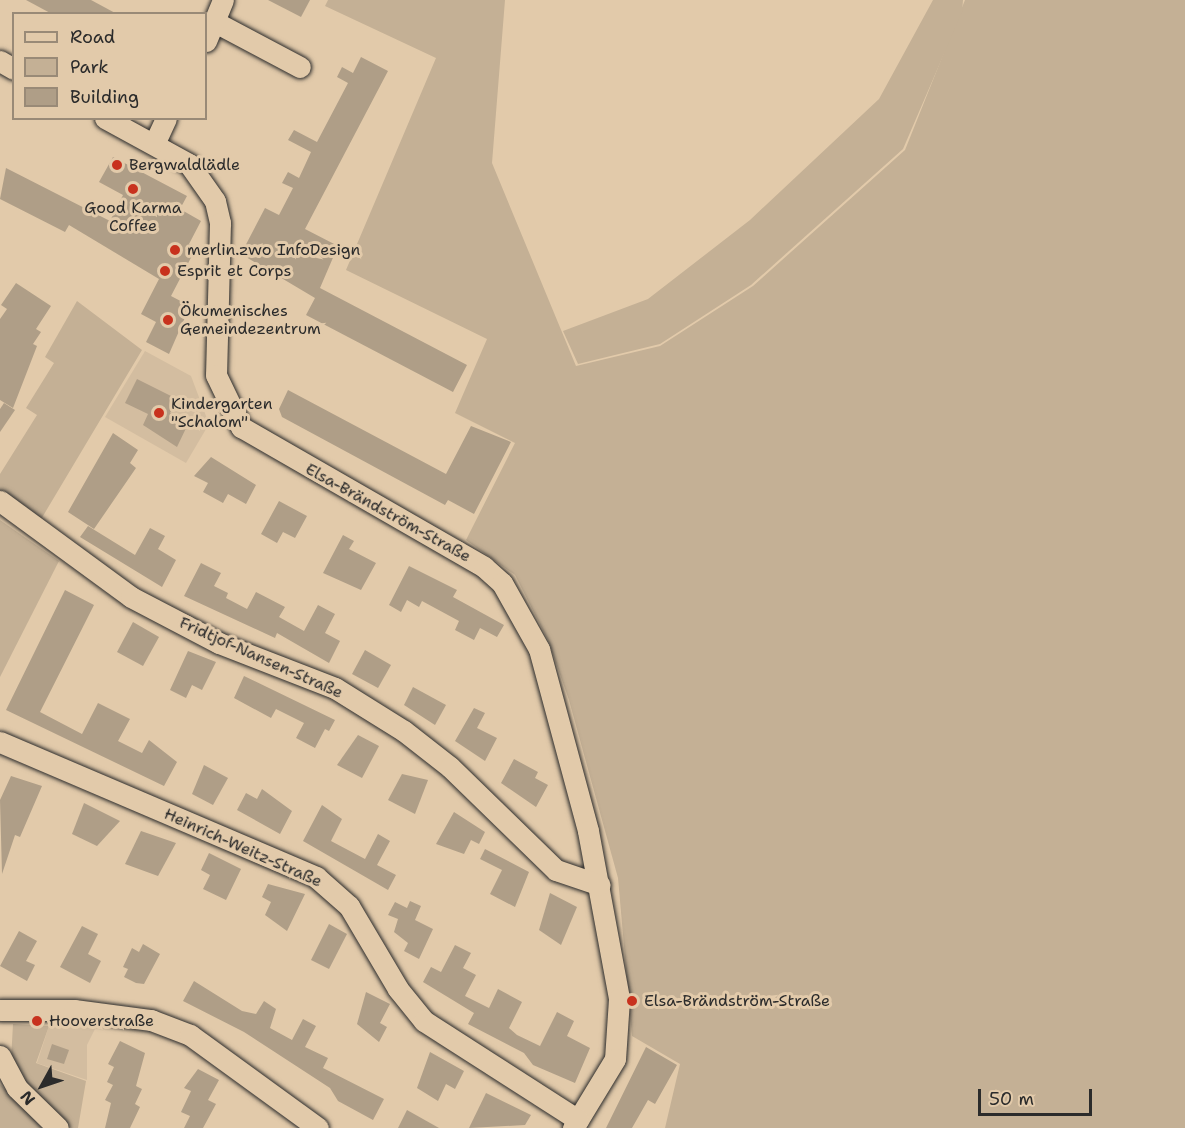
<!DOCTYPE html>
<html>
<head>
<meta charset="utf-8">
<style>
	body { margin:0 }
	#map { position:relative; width:1185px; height:1128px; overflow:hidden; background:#e2caaa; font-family:"Shantell Sans",sans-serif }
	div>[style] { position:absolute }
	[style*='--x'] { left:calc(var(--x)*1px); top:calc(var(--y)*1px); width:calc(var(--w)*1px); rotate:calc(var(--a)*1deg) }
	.built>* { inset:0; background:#d3bda0 }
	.green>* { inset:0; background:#c4b095 }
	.building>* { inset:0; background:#af9e87 }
	.roads { filter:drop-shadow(0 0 2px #2b2b2b) drop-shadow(0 0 2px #2b2b2b) }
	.minor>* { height:21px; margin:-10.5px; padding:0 10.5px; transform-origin:10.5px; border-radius:10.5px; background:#e2caaa }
	.dots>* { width:16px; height:16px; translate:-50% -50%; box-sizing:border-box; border:3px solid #e2caaa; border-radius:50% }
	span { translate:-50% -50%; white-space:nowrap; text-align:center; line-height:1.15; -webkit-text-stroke:6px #e2caaa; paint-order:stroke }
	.poi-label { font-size:16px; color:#2b2b2b }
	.left { translate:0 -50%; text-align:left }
	.street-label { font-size:16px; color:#2b2b2b }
	.legend { position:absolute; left:12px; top:12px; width:195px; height:108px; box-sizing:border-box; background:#e2caaa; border:2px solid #998a77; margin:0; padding:8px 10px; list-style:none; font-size:18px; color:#2b2b2b }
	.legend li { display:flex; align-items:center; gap:12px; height:30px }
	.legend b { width:30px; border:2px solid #998a77 }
	.north { position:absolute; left:12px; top:1056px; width:60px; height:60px; -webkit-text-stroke:4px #e2caaa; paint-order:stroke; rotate:230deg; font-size:16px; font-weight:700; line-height:24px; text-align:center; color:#2b2b2b }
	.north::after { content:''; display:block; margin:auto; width:21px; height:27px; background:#2b2b2b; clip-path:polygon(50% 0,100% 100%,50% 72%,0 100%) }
	.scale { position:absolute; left:978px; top:1089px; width:114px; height:27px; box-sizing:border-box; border:3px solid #2b2b2b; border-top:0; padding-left:8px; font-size:18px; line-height:21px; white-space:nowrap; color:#2b2b2b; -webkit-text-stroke:4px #e2caaa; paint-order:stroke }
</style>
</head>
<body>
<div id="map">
	<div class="built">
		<div style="clip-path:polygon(145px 351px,191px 376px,209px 424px,186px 463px,105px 417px)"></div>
		<div style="clip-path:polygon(50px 1023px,96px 1027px,87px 1045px,87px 1080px,37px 1063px)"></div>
	</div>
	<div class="green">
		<div style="clip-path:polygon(328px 0,505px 0,492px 163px,576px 366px,660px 346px,753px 286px,905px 150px,965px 0,1185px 0,1185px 1128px,665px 1128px,680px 1064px,632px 1036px,618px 878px,569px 700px,548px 640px,515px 575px,466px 540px,515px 443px,455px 413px,487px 339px,346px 270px,436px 58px,325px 6px)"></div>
		<div style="clip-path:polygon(933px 0,963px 0,962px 12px,903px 149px,751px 285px,660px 344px,578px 364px,563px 331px,648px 299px,750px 220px,879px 99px)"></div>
		<div style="clip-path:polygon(77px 301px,142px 350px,40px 521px,0 491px,0 474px,37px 415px,26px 408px,54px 363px,45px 357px)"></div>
		<div style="clip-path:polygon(0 520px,59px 561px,0 677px)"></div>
		<div style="clip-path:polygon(13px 1024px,49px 1026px,36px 1063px,86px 1081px,78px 1128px,71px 1128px,26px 1083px,11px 1060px)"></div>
		<div style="clip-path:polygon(0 1084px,42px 1128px,0 1128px)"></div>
	</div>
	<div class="building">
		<div style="clip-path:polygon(26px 0,91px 0,117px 14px,52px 14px)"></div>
		<div style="clip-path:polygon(268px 0,310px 0,301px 17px)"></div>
		<div style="clip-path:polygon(361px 57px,388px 71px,305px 229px,338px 246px,320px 288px,467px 365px,453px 392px,306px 315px,315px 298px,241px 254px,265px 208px,279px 215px,293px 188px,282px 183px,288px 172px,299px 178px,311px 152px,288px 140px,294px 130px,317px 142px,348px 83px,337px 77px,342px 67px,353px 73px)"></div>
		<div style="clip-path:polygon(113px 157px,187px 196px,180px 209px,201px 221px,189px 244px,196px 248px,171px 296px,190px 306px,169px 354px,146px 342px,156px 322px,141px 314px,159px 279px,69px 225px,65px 232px,0 199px,6px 168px,110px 221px,123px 195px,99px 182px)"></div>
		<div style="clip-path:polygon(16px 283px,51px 306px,36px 329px,41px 332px,33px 344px,37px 346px,13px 408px,0 400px,0 319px,7px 309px,1px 305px)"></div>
		<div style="clip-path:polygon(137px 379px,177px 399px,170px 413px,189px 422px,177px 447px,143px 425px,148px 414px,125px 403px)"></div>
		<div style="clip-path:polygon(288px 390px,446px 474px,471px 426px,511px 442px,474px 514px,448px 500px,445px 505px,282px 417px,279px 409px)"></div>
		<div style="clip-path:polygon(4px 403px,15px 410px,0 432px,0 409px)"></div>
		<div style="clip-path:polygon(113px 433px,138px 450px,130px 463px,136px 468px,94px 529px,68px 512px)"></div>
		<div style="clip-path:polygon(211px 457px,256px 485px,246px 504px,228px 494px,223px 503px,203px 492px,208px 483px,194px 476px)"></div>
		<div style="clip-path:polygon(279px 501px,307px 516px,295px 538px,283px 532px,277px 543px,261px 534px)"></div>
		<div style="clip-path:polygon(88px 526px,135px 555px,150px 528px,165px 536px,158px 549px,176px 560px,162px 587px,80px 537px)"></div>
		<div style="clip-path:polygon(343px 535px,354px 541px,349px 549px,376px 563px,361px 590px,323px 573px)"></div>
		<div style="clip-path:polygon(201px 563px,221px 573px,214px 586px,228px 593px,226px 598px,247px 609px,256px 592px,285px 607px,279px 617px,304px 631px,318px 605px,335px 614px,325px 633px,340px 641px,329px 663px,277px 633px,275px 638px,184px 596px)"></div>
		<div style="clip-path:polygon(409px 566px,457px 590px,453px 597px,504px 625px,497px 637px,480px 628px,474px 640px,455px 630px,459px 621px,422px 601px,419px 607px,407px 600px,401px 612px,389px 605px)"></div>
		<div style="clip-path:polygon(65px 590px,94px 605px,40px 712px,82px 734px,98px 703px,130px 719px,118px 741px,142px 753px,149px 740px,177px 762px,164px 786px,6px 710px)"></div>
		<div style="clip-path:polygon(133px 622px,159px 637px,143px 666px,117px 652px)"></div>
		<div style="clip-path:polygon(365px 650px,391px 665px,378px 688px,352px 674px)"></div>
		<div style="clip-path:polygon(188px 651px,216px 662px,202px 690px,192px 685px,186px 698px,170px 690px)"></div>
		<div style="clip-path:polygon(244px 676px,335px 720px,329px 731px,325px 729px,315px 748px,296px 738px,304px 723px,276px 709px,271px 718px,234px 698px)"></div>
		<div style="clip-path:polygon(413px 687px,446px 705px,435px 725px,404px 705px)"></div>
		<div style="clip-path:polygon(474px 708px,485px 713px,477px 728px,497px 738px,485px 761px,455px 741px)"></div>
		<div style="clip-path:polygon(358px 735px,379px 746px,362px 778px,337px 765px)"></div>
		<div style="clip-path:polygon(514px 759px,538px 772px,535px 778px,548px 785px,536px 807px,501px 783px)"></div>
		<div style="clip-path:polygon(204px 765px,228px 778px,213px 805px,192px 794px)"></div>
		<div style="clip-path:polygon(402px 774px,428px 780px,415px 814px,388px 800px)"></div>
		<div style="clip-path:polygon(11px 776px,42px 786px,20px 837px,15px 835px,2px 874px,0 800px)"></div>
		<div style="clip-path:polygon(262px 789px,292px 811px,280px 834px,237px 810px,246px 793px,257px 799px)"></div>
		<div style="clip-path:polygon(84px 803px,120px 821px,97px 846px,72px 834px)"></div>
		<div style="clip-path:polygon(322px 805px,342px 819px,331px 841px,365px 859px,378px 834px,390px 841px,377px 865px,396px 875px,388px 890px,303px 841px)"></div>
		<div style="clip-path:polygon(454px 812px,485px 832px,479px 844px,471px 840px,464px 854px,436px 844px)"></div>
		<div style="clip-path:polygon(141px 831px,176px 843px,158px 876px,125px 864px)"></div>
		<div style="clip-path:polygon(485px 849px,529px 872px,515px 907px,490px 894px,502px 870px,480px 859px)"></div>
		<div style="clip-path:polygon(209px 853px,241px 869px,226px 900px,203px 889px,210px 875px,201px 870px)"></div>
		<div style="clip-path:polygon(268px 884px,305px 894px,287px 931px,265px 915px,271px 902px,262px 897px)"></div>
		<div style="clip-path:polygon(550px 893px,577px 907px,561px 945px,539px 930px)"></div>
		<div style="clip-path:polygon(410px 901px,421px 906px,415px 920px,433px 929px,419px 959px,404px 951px,408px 943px,394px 932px,398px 919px,388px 915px,395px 902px,407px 908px)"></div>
		<div style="clip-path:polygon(329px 924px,347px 934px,329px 969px,311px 960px)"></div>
		<div style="clip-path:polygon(82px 926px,98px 934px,88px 954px,101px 961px,90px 983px,60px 967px)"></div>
		<div style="clip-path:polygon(19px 931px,37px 941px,26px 961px,35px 965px,27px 981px,0 966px)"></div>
		<div style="clip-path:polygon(143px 944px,160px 954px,144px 984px,136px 983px,124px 977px,128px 969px,123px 967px,132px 948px,139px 952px)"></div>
		<div style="clip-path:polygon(455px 945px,471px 953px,463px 968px,476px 975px,465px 996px,489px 1008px,498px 989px,522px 1002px,509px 1028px,517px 1035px,540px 1046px,557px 1012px,574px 1021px,567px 1036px,590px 1048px,575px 1083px,533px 1065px,524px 1053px,468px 1024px,474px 1013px,423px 982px,431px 967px,441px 972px)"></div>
		<div style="clip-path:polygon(194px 981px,242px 1011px,256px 1014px,264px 1001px,276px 1009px,270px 1028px,292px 1040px,303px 1019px,316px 1026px,305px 1047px,328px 1058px,323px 1068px,384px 1099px,373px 1120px,338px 1101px,330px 1088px,244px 1032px,183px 1001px)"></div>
		<div style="clip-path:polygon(366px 992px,390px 1004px,380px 1023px,387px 1027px,379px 1042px,357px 1024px)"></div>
		<div style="clip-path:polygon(120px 1041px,145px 1053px,136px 1086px,142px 1089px,135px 1104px,140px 1107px,130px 1128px,105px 1128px,111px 1103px,105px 1100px,113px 1085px,107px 1082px,114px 1067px,108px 1064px)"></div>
		<div style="clip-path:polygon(52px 1044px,69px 1050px,64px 1064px,47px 1059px)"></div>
		<div style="clip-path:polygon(646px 1047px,677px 1065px,655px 1104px,648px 1100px,632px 1128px,606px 1128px)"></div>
		<div style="clip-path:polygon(430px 1052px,464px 1071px,455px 1089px,446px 1084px,438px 1101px,417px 1088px)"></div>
		<div style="clip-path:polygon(198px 1069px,219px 1080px,208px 1100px,216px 1104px,203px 1128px,184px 1128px,190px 1116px,181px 1112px,191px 1091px,184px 1088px)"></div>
		<div style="clip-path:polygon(486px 1093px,531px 1115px,525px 1125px,469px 1128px)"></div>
		<div style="clip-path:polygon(407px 1110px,439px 1128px,398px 1128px)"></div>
	</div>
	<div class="roads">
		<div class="minor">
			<div style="--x:215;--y:22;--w:96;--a:27.9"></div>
			<div style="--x:206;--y:41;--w:44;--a:-67.5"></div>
			<div style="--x:0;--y:61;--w:16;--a:30"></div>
			<div style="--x:105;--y:118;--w:96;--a:28.7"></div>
			<div style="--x:189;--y:164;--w:45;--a:54.9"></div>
			<div style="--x:215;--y:201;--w:23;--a:77"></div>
			<div style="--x:220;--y:223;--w:152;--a:91.5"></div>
			<div style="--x:216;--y:375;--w:58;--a:64.3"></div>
			<div style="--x:241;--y:427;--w:280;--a:29.9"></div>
			<div style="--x:484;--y:567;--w:24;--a:42"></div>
			<div style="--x:502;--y:583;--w:76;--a:60.7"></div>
			<div style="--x:539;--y:649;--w:188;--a:74.9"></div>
			<div style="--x:588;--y:831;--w:171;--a:79.5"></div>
			<div style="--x:619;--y:999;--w:60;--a:93.8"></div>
			<div style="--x:615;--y:1059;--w:81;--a:121.3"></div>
			<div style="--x:155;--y:142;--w:26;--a:-65"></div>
			<div style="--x:0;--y:501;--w:162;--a:36.2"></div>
			<div style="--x:131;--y:597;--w:99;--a:27.6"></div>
			<div style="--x:219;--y:643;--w:124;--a:21.2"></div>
			<div style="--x:335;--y:688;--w:81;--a:31.9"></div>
			<div style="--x:404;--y:731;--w:58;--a:38"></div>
			<div style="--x:450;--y:767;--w:148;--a:44.2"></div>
			<div style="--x:556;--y:870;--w:46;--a:18.8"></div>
			<div style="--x:0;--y:742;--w:344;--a:23.1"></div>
			<div style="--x:316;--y:877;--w:44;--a:41.3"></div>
			<div style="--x:349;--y:906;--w:96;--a:59.4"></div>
			<div style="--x:398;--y:989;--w:41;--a:50.9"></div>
			<div style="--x:424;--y:1021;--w:183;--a:32.7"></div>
			<div style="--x:0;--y:1010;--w:74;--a:0"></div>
			<div style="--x:74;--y:1010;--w:78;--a:7.4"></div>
			<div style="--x:151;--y:1020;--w:42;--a:21"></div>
			<div style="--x:190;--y:1035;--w:158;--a:36"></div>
			<div style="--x:0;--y:1056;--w:36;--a:62"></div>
			<div style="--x:17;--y:1088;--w:57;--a:44.3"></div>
		</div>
	</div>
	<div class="dots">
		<div style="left:117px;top:165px;background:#c8321e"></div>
		<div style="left:133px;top:189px;background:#c8321e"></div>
		<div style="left:175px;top:250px;background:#c8321e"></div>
		<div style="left:165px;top:271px;background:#c8321e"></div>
		<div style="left:168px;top:320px;background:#c8321e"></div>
		<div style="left:159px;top:413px;background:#c8321e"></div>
		<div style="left:632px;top:1001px;background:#c8321e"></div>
		<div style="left:37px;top:1021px;background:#c8321e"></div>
	</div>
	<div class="poi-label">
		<span class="left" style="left:129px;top:165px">Bergwaldlädle</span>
		<span style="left:133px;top:217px">Good Karma<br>Coffee</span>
		<span class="left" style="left:187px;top:250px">merlin.zwo InfoDesign</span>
		<span class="left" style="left:177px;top:271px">Esprit et Corps</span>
		<span class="left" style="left:180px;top:320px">Ökumenisches<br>Gemeindezentrum</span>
		<span class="left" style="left:171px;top:413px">Kindergarten<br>"Schalom"</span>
		<span class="left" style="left:644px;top:1001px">Elsa-Brändström-Straße</span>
		<span class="left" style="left:49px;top:1021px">Hooverstraße</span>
	</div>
	<div class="street-label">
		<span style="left:388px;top:513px;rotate:29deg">Elsa-Brändström-Straße</span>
		<span style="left:261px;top:658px;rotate:24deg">Fridtjof-Nansen-Straße</span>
		<span style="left:243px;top:848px;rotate:24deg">Heinrich-Weitz-Straße</span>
	</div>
	<ul class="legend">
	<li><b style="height:8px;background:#e2caaa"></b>Road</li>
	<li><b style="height:16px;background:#c4b095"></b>Park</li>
	<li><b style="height:16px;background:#af9e87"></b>Building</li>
	</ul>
	<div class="north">N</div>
	<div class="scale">50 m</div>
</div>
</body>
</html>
